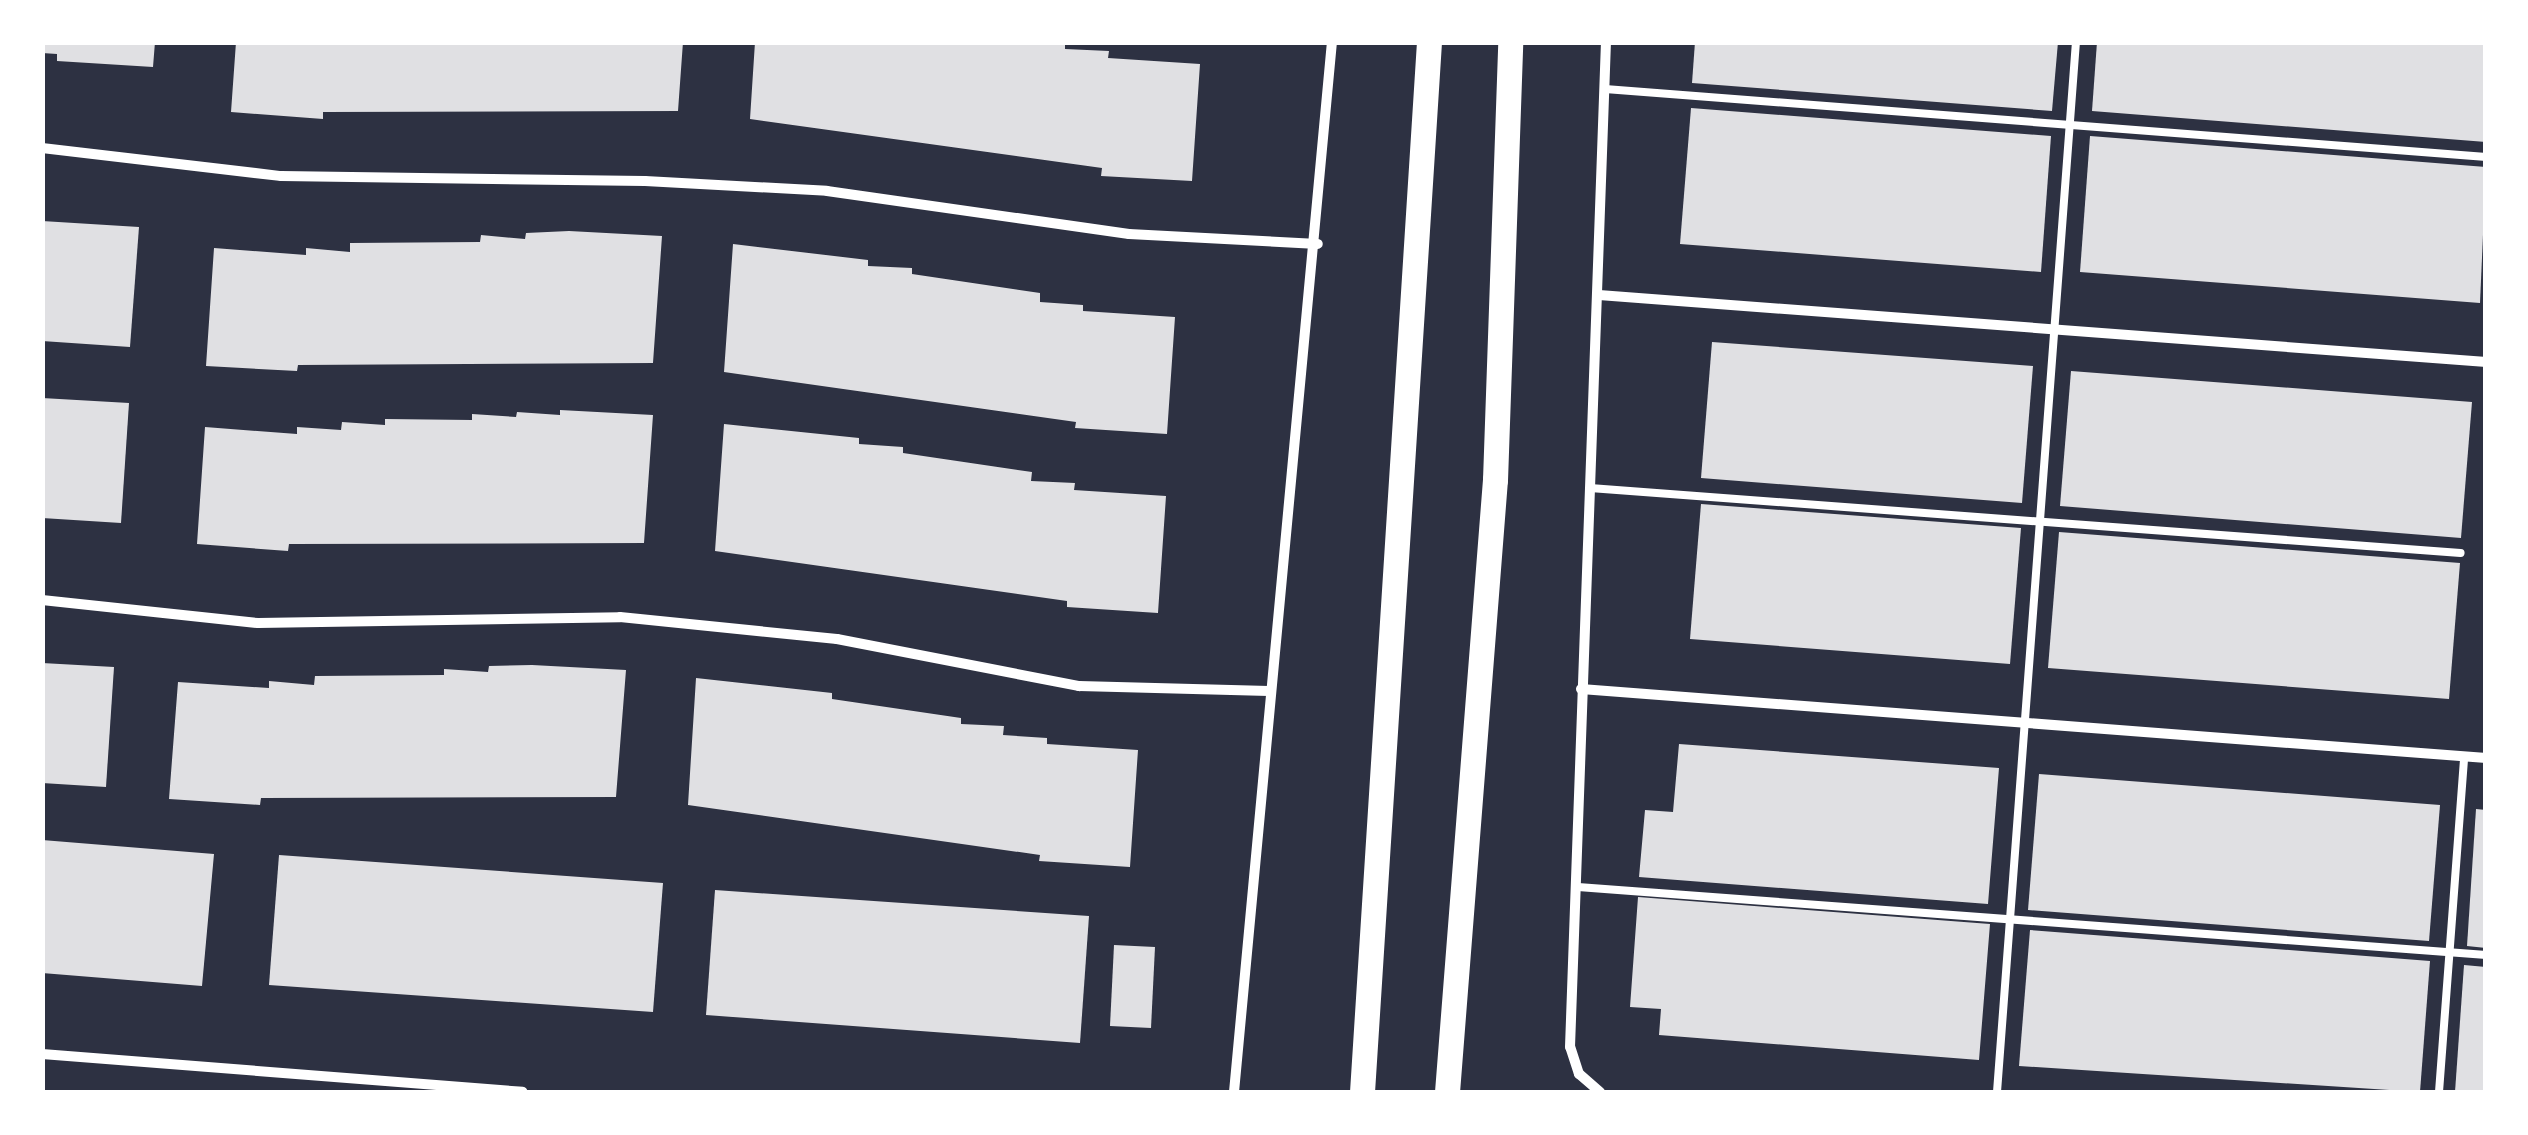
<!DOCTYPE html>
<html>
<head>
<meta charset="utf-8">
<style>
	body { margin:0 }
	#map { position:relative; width:2528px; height:1135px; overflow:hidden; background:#2d3142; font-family:"Archivo Narrow",sans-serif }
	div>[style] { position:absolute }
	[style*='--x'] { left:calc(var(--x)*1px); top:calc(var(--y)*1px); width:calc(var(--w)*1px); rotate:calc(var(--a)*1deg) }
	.building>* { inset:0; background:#e0e0e3 }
	.service>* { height:8px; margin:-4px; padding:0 4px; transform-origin:4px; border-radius:4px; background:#fff }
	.minor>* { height:10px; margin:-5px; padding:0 5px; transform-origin:5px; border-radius:5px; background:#fff }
	.primary>* { height:25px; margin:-12.5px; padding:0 12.5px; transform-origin:12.5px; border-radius:12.5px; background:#fff }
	span { translate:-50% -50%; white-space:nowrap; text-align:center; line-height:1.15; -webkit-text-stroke:8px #fff; paint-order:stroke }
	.frame { position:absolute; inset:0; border:45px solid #fff; pointer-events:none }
</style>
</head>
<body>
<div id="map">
	<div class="building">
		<div style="clip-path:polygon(42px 42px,155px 42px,153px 67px,57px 61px,57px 54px,42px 53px)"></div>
		<div style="clip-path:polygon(236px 42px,683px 42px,678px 111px,323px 112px,323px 119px,231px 112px)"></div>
		<div style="clip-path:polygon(755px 42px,1065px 42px,1065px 49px,1109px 51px,1108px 58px,1200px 64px,1192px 181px,1101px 176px,1102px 168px,750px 119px)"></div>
		<div style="clip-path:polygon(1695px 42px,2058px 42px,2052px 111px,1692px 83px)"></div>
		<div style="clip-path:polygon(2097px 42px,2486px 42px,2486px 142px,2092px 111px)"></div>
		<div style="clip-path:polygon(1691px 108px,2051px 136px,2041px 272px,1680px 244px)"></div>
		<div style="clip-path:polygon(2090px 136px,2486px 167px,2480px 303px,2080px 272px)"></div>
		<div style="clip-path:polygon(42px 221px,139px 227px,130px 347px,42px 341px)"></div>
		<div style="clip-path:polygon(569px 231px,662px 236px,653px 363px,298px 365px,297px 371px,206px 366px,214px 248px,306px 255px,306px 248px,350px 252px,350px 243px,480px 242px,481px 235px,525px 239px,526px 233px)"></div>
		<div style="clip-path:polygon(733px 244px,868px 260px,868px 266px,912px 268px,912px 274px,1040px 293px,1040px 302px,1083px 305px,1083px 311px,1175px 317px,1167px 434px,1075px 428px,1076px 422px,724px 372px)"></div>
		<div style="clip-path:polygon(1712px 342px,2033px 366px,2022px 503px,1701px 478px)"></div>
		<div style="clip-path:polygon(2071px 371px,2472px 402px,2461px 538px,2060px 506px)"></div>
		<div style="clip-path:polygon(42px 398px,129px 403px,121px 523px,42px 518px)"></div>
		<div style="clip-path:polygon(560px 410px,653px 415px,644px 543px,289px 544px,288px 551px,197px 544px,205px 427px,297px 434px,297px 427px,341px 430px,342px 422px,385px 425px,385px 419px,472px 420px,472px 414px,516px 417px,517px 412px,560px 415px)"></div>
		<div style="clip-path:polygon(724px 424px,859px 438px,859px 444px,903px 447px,903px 453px,1032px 472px,1031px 481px,1075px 483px,1074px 490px,1166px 496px,1158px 613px,1067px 607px,1067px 601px,715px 551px)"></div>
		<div style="clip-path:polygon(1701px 504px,2021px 528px,2010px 664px,1690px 639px)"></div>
		<div style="clip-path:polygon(2059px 532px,2460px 563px,2449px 699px,2048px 668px)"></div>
		<div style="clip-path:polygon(42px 663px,114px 667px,106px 787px,42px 783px)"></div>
		<div style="clip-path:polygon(532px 665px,626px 670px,616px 797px,261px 798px,260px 805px,169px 799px,178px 682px,269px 688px,269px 681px,314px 685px,315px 676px,444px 675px,444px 669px,488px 672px,489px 666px)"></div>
		<div style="clip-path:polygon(696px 678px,832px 693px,832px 699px,961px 718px,961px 724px,1004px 726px,1003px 735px,1047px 738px,1047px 744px,1138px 750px,1130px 867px,1039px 861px,1040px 855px,688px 805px)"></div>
		<div style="clip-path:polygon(1679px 744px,1999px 768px,1988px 904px,1639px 877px,1645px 810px,1673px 812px)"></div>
		<div style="clip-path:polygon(2039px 774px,2440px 805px,2429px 941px,2028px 910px)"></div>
		<div style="clip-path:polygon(2476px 809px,2486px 810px,2486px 948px,2467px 946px)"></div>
		<div style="clip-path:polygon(42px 840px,214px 854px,202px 986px,42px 973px)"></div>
		<div style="clip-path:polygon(279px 855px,663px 883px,653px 1012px,269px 985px)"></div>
		<div style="clip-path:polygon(715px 890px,1089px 916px,1080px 1043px,706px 1015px)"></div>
		<div style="clip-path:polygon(1638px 897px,1990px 924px,1979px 1060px,1659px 1035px,1661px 1009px,1630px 1007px)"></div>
		<div style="clip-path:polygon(2030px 930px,2430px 961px,2420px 1092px,2019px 1066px)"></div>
		<div style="clip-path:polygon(1114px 945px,1155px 947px,1151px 1028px,1110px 1026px)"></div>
		<div style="clip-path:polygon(2464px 965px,2486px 967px,2486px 1092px,2455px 1092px)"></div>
	</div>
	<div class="service">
		<div style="--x:1605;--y:89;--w:884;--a:4.41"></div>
		<div style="--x:1590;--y:488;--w:873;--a:4.27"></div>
		<div style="--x:1578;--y:887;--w:911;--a:4.28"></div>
		<div style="--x:1997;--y:1092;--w:1053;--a:-85.7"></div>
		<div style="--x:2439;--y:1092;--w:337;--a:-85.7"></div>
	</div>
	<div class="minor">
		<div style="--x:42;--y:148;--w:241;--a:6.7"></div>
		<div style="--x:281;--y:176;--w:364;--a:0.8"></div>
		<div style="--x:645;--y:181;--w:182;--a:3.1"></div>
		<div style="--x:827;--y:191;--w:305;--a:8.1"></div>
		<div style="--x:1129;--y:234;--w:189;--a:3"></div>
		<div style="--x:1599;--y:295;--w:890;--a:4.32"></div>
		<div style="--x:42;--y:600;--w:217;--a:6.1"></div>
		<div style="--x:258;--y:623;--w:362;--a:-0.9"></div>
		<div style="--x:620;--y:617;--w:218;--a:5.8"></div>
		<div style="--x:837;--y:639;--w:247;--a:11"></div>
		<div style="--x:1079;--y:686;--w:190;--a:1.5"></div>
		<div style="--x:1581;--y:689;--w:908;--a:4.36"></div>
		<div style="--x:42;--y:1054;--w:482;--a:4.5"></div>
		<div style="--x:1234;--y:1092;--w:1055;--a:-84.67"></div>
		<div style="--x:1600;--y:1092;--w:28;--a:-139"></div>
		<div style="--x:1579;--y:1074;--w:28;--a:-108"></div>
		<div style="--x:1570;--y:1047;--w:1006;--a:-87.95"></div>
	</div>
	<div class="primary">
		<div style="--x:1362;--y:1092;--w:1052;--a:-86.35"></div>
		<div style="--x:1447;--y:1092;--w:614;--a:-85.52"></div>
		<div style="--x:1495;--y:480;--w:438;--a:-88"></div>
	</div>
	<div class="frame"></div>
</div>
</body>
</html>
